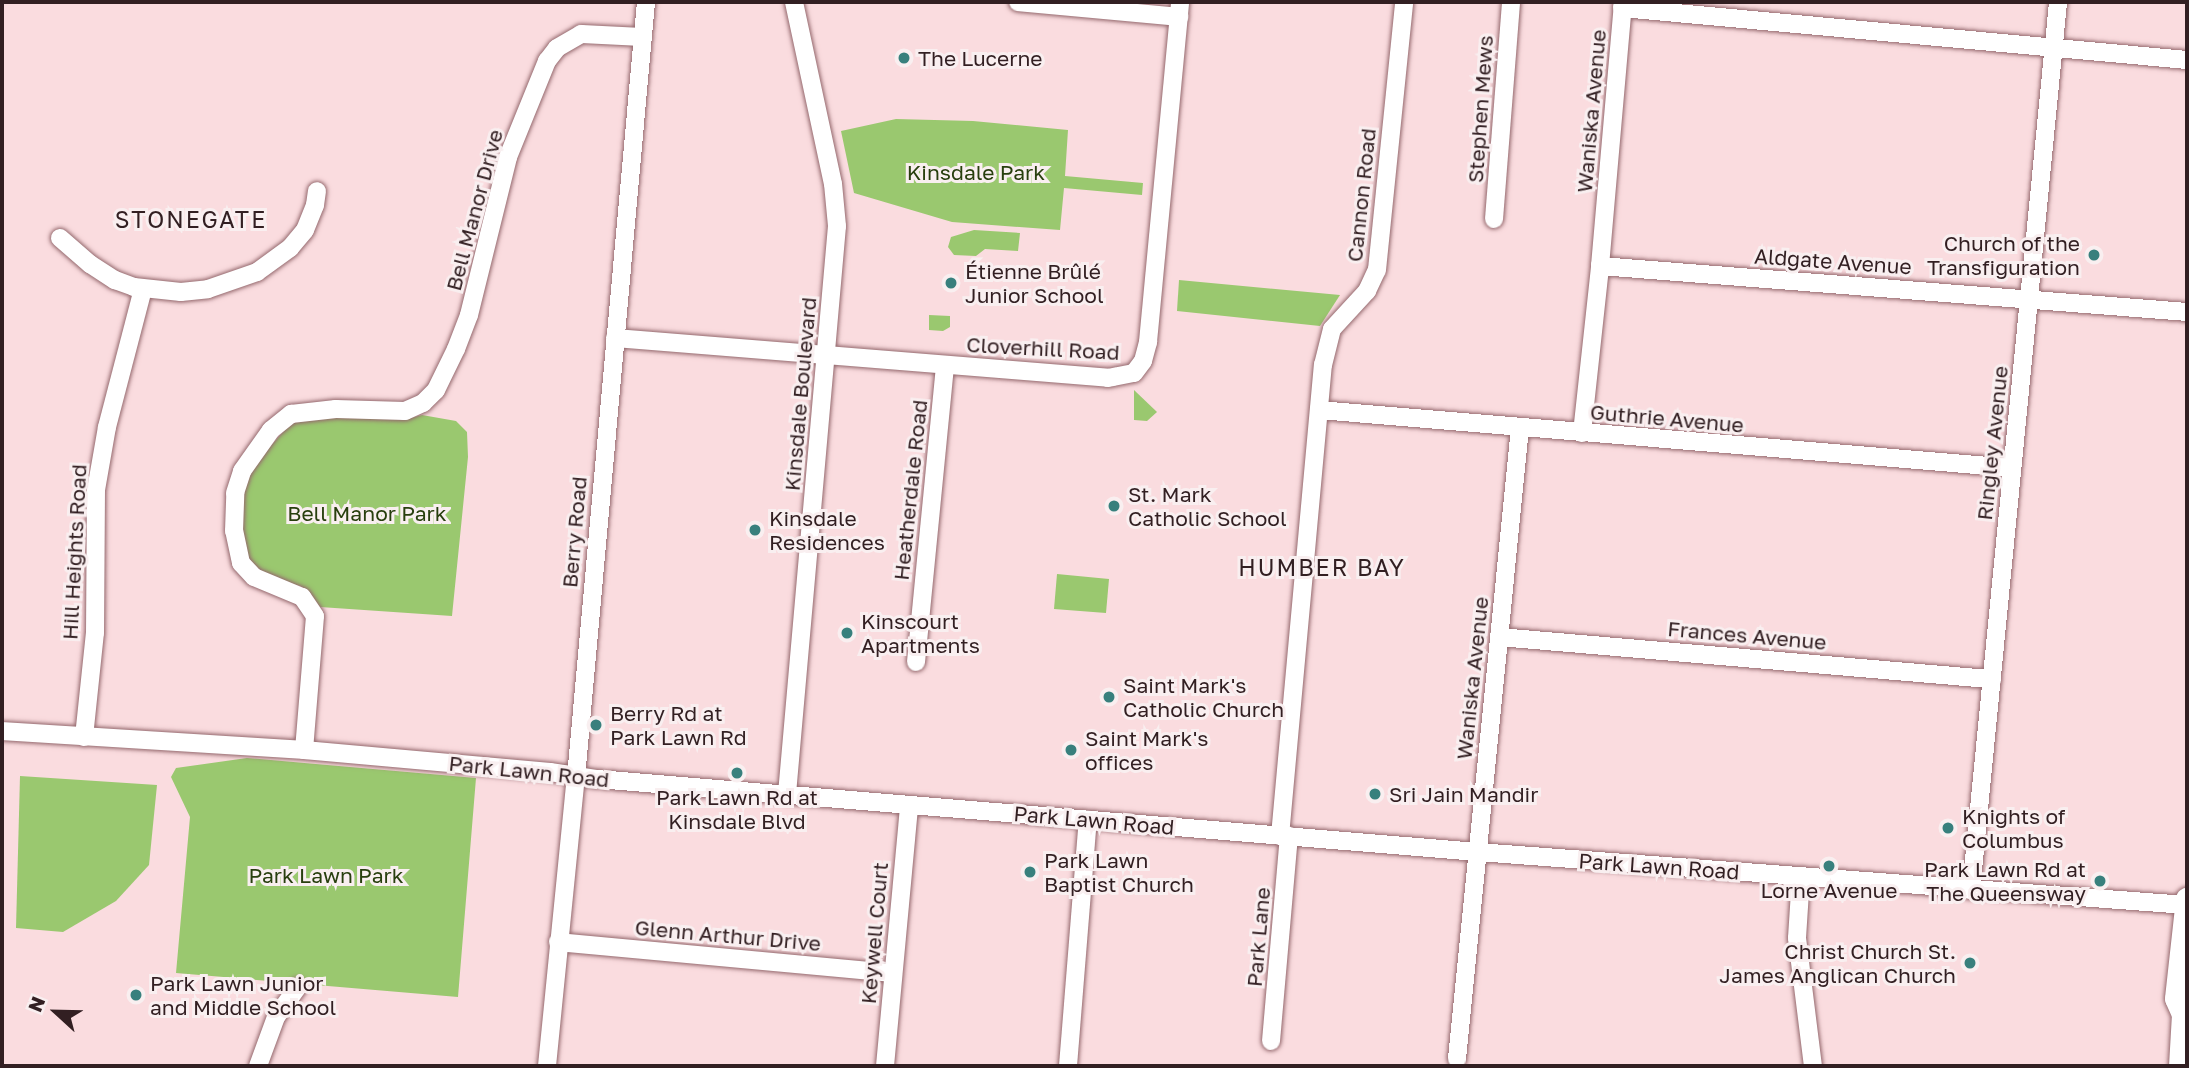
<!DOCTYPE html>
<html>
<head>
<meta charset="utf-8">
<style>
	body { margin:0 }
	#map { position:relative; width:2189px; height:1068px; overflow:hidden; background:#fadcdf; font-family:"Golos Text",sans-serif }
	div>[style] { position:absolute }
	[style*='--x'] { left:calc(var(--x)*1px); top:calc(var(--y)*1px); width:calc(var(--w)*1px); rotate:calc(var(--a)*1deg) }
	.green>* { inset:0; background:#9ac86f }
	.roads { filter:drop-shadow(0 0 2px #94686d) drop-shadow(0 0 2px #94686d) }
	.minor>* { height:18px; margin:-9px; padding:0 9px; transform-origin:9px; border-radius:9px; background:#fff }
	.major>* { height:23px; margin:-11.5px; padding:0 11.5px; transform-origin:11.5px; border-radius:11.5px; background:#fff }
	.dots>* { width:19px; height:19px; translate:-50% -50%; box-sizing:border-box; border:4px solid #f9eff0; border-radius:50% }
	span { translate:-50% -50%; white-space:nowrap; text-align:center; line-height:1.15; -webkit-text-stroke:6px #f9eff0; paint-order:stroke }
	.poi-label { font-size:21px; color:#321f22 }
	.left { translate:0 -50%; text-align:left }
	.right { translate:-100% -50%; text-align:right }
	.street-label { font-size:21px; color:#321f22 }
	.park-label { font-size:21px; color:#283f0e }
	.neighbourhood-label { font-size:23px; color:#321f22; letter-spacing:2px }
	.frame { position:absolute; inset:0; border:4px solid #321f22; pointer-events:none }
	.north { position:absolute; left:21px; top:977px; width:70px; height:70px; -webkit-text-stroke:5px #f9eff0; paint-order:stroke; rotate:292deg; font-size:19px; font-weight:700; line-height:28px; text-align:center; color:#321f22 }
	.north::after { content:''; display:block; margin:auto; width:24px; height:32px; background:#321f22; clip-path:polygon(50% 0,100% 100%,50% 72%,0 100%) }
</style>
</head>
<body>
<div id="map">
	<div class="green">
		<div style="clip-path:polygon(896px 119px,973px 121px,1068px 130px,1065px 176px,1143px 183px,1142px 195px,1064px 188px,1060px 230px,952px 222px,854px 193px,841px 131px)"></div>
		<div style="clip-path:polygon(974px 230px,1020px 233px,1018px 251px,985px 249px,976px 256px,954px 255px,948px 247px,951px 237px)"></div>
		<div style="clip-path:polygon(1179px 280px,1340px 295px,1320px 326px,1177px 311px)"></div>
		<div style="clip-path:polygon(929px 315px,950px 316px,950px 327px,943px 331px,929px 330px)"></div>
		<div style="clip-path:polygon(1134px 390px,1157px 412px,1147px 421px,1134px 420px)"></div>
		<div style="clip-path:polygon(422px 415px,456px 421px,467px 432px,468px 457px,452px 616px,320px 607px,309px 591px,300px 586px,264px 576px,242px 553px,242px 498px,253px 466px,292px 422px,307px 417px,407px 419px)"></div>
		<div style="clip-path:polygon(1057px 574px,1109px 579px,1106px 613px,1054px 609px)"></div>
		<div style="clip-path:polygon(247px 758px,476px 778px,458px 997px,176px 973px,190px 817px,171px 777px,176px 768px)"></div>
		<div style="clip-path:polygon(20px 776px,157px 785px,149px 865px,116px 901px,63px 932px,16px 928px)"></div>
	</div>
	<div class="roads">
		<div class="minor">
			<div style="--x:1018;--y:2;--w:162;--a:5.3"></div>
			<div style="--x:1622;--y:8;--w:567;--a:5.26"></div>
			<div style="--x:1494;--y:219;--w:218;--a:-85.5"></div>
			<div style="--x:60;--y:238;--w:40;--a:41"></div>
			<div style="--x:90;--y:264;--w:30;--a:33"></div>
			<div style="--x:115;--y:280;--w:20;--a:20"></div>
			<div style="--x:134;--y:287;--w:47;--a:6.1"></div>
			<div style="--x:181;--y:292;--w:27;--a:-6"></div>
			<div style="--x:208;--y:289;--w:52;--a:-19.1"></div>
			<div style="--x:257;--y:272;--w:41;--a:-36"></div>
			<div style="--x:290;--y:248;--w:23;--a:-50"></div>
			<div style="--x:305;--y:230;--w:27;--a:-68"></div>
			<div style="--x:315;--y:205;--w:14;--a:-82"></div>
			<div style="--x:1600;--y:266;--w:589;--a:4.48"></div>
			<div style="--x:615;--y:338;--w:495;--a:4.6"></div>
			<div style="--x:1108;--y:378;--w:26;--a:-11"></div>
			<div style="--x:1134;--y:373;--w:15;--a:-53"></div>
			<div style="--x:1143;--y:361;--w:20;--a:-75"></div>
			<div style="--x:1148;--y:342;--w:342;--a:-84.6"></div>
			<div style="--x:1319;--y:410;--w:695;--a:4.78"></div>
			<div style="--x:1582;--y:433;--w:168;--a:-83.8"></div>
			<div style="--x:1600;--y:266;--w:265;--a:-85"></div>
			<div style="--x:1499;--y:637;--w:495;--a:4.9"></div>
			<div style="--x:916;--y:662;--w:298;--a:-84.4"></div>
			<div style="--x:2;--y:731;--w:303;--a:3.6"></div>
			<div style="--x:304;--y:750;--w:247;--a:5.1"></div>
			<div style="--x:550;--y:772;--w:48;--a:8.5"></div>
			<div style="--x:597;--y:779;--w:884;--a:4.74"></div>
			<div style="--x:1478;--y:852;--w:710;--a:4.28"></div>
			<div style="--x:84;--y:737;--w:105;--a:-84"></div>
			<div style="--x:95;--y:633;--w:143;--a:-89.6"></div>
			<div style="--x:96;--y:490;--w:64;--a:-80.1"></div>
			<div style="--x:107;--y:427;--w:143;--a:-75.4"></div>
			<div style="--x:304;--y:750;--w:134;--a:-85.3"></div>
			<div style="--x:315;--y:616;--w:23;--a:-124"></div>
			<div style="--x:302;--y:597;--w:52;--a:-157.4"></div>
			<div style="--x:254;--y:577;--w:19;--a:-133"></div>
			<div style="--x:241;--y:563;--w:33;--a:-102"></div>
			<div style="--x:234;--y:531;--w:38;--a:-88"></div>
			<div style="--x:235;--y:493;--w:23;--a:-72"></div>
			<div style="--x:242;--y:471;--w:50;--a:-54.7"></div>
			<div style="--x:271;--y:430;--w:26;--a:-39"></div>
			<div style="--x:291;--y:414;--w:45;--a:-6.3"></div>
			<div style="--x:336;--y:409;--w:69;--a:1.7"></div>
			<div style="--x:405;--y:411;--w:20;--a:-24"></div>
			<div style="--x:423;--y:403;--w:18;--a:-45"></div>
			<div style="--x:436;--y:390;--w:46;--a:-64"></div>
			<div style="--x:456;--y:349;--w:36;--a:-69"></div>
			<div style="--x:469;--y:315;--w:163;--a:-76.1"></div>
			<div style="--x:508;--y:157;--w:104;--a:-67.9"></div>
			<div style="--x:547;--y:61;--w:16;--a:-52"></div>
			<div style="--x:557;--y:48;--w:28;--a:-30"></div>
			<div style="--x:581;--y:34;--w:62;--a:2.8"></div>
			<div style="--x:787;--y:794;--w:570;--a:-84.97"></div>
			<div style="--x:837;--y:226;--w:42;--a:-95.4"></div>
			<div style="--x:833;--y:184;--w:186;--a:-102.1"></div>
			<div style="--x:1280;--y:836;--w:473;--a:-84.8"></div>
			<div style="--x:1323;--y:365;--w:37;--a:-76"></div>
			<div style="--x:1332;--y:329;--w:52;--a:-47.4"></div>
			<div style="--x:1367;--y:291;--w:23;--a:-65"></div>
			<div style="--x:1377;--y:270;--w:269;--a:-84.2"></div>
			<div style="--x:1801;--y:876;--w:62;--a:93.7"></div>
			<div style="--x:1797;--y:938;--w:129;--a:82.9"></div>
			<div style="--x:1971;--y:890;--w:892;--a:-84.4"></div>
			<div style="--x:558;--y:942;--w:336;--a:5.3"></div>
			<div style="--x:1271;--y:1041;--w:206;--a:-85"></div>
			<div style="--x:1457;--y:1059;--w:634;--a:-84.3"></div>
			<div style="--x:258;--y:1066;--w:52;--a:-69.8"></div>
			<div style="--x:276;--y:1017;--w:37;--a:-54"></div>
			<div style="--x:547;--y:1066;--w:290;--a:-84.3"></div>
			<div style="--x:576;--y:777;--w:778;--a:-84.84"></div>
			<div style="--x:885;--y:1066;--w:262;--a:-84.7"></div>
			<div style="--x:1068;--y:1066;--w:247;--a:-85.4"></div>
		</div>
		<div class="major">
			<div style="--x:2180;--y:1066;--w:52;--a:-86.7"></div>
			<div style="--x:2183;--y:1014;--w:17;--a:-114"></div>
			<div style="--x:2176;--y:998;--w:100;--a:-83.7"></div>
		</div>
	</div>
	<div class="dots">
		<div style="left:904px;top:58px;background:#38807d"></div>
		<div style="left:2094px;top:255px;background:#38807d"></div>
		<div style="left:951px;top:283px;background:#38807d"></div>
		<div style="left:1114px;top:506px;background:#38807d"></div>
		<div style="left:755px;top:530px;background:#38807d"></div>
		<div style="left:847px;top:633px;background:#38807d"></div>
		<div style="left:1109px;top:697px;background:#38807d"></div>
		<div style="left:596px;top:725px;background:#38807d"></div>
		<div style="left:1071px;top:750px;background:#38807d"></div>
		<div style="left:737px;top:773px;background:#38807d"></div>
		<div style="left:1375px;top:794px;background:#38807d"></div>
		<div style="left:1948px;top:828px;background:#38807d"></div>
		<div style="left:1829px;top:866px;background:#38807d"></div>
		<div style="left:1030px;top:872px;background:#38807d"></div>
		<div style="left:2100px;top:881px;background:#38807d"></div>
		<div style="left:1970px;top:963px;background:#38807d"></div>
		<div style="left:136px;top:995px;background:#38807d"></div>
	</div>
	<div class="poi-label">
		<span class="left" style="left:918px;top:58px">The Lucerne</span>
		<span class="right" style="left:2080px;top:255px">Church of the<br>Transfiguration</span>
		<span class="left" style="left:965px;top:283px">Étienne Brûlé<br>Junior School</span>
		<span class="left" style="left:1128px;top:506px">St. Mark<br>Catholic School</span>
		<span class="left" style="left:769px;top:530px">Kinsdale<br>Residences</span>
		<span class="left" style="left:861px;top:633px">Kinscourt<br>Apartments</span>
		<span class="left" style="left:1123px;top:697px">Saint Mark's<br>Catholic Church</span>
		<span class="left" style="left:610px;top:725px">Berry Rd at<br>Park Lawn Rd</span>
		<span class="left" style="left:1085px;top:750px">Saint Mark's<br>offices</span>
		<span class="left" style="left:1389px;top:794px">Sri Jain Mandir</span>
		<span style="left:737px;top:809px">Park Lawn Rd at<br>Kinsdale Blvd</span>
		<span class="left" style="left:1962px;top:828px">Knights of<br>Columbus</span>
		<span class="left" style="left:1044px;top:872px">Park Lawn<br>Baptist Church</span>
		<span class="right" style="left:2086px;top:881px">Park Lawn Rd at<br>The Queensway</span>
		<span style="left:1829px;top:890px">Lorne Avenue</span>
		<span class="right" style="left:1956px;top:963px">Christ Church St.<br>James Anglican Church</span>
		<span class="left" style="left:150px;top:995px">Park Lawn Junior<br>and Middle School</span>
	</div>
	<div class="street-label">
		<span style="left:1480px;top:109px;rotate:-86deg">Stephen Mews</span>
		<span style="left:1591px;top:111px;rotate:-85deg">Waniska Avenue</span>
		<span style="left:1361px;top:195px;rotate:-84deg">Cannon Road</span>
		<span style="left:474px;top:210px;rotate:-75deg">Bell Manor Drive</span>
		<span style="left:1833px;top:261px;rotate:4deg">Aldgate Avenue</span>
		<span style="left:1043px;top:348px;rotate:3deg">Cloverhill Road</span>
		<span style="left:800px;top:394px;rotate:-85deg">Kinsdale Boulevard</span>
		<span style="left:1667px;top:418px;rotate:5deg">Guthrie Avenue</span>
		<span style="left:1992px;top:443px;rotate:-84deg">Ringley Avenue</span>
		<span style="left:910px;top:490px;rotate:-84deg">Heatherdale Road</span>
		<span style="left:574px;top:532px;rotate:-85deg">Berry Road</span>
		<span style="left:74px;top:552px;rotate:-87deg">Hill Heights Road</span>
		<span style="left:1747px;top:635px;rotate:5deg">Frances Avenue</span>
		<span style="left:1472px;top:678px;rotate:-84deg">Waniska Avenue</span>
		<span style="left:529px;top:771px;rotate:6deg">Park Lawn Road</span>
		<span style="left:1094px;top:820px;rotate:5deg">Park Lawn Road</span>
		<span style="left:1659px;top:866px;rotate:4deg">Park Lawn Road</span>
		<span style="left:874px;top:933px;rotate:-85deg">Keywell Court</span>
		<span style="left:728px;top:935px;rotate:5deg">Glenn Arthur Drive</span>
		<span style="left:1258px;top:937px;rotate:-85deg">Park Lane</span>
	</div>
	<div class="park-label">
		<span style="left:976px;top:172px">Kinsdale Park</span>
		<span style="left:367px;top:513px">Bell Manor Park</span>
		<span style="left:326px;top:875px">Park Lawn Park</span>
	</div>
	<div class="neighbourhood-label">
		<span style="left:191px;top:219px">STONEGATE</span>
		<span style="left:1322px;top:567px">HUMBER BAY</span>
	</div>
	<div class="frame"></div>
	<div class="north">N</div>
</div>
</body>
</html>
